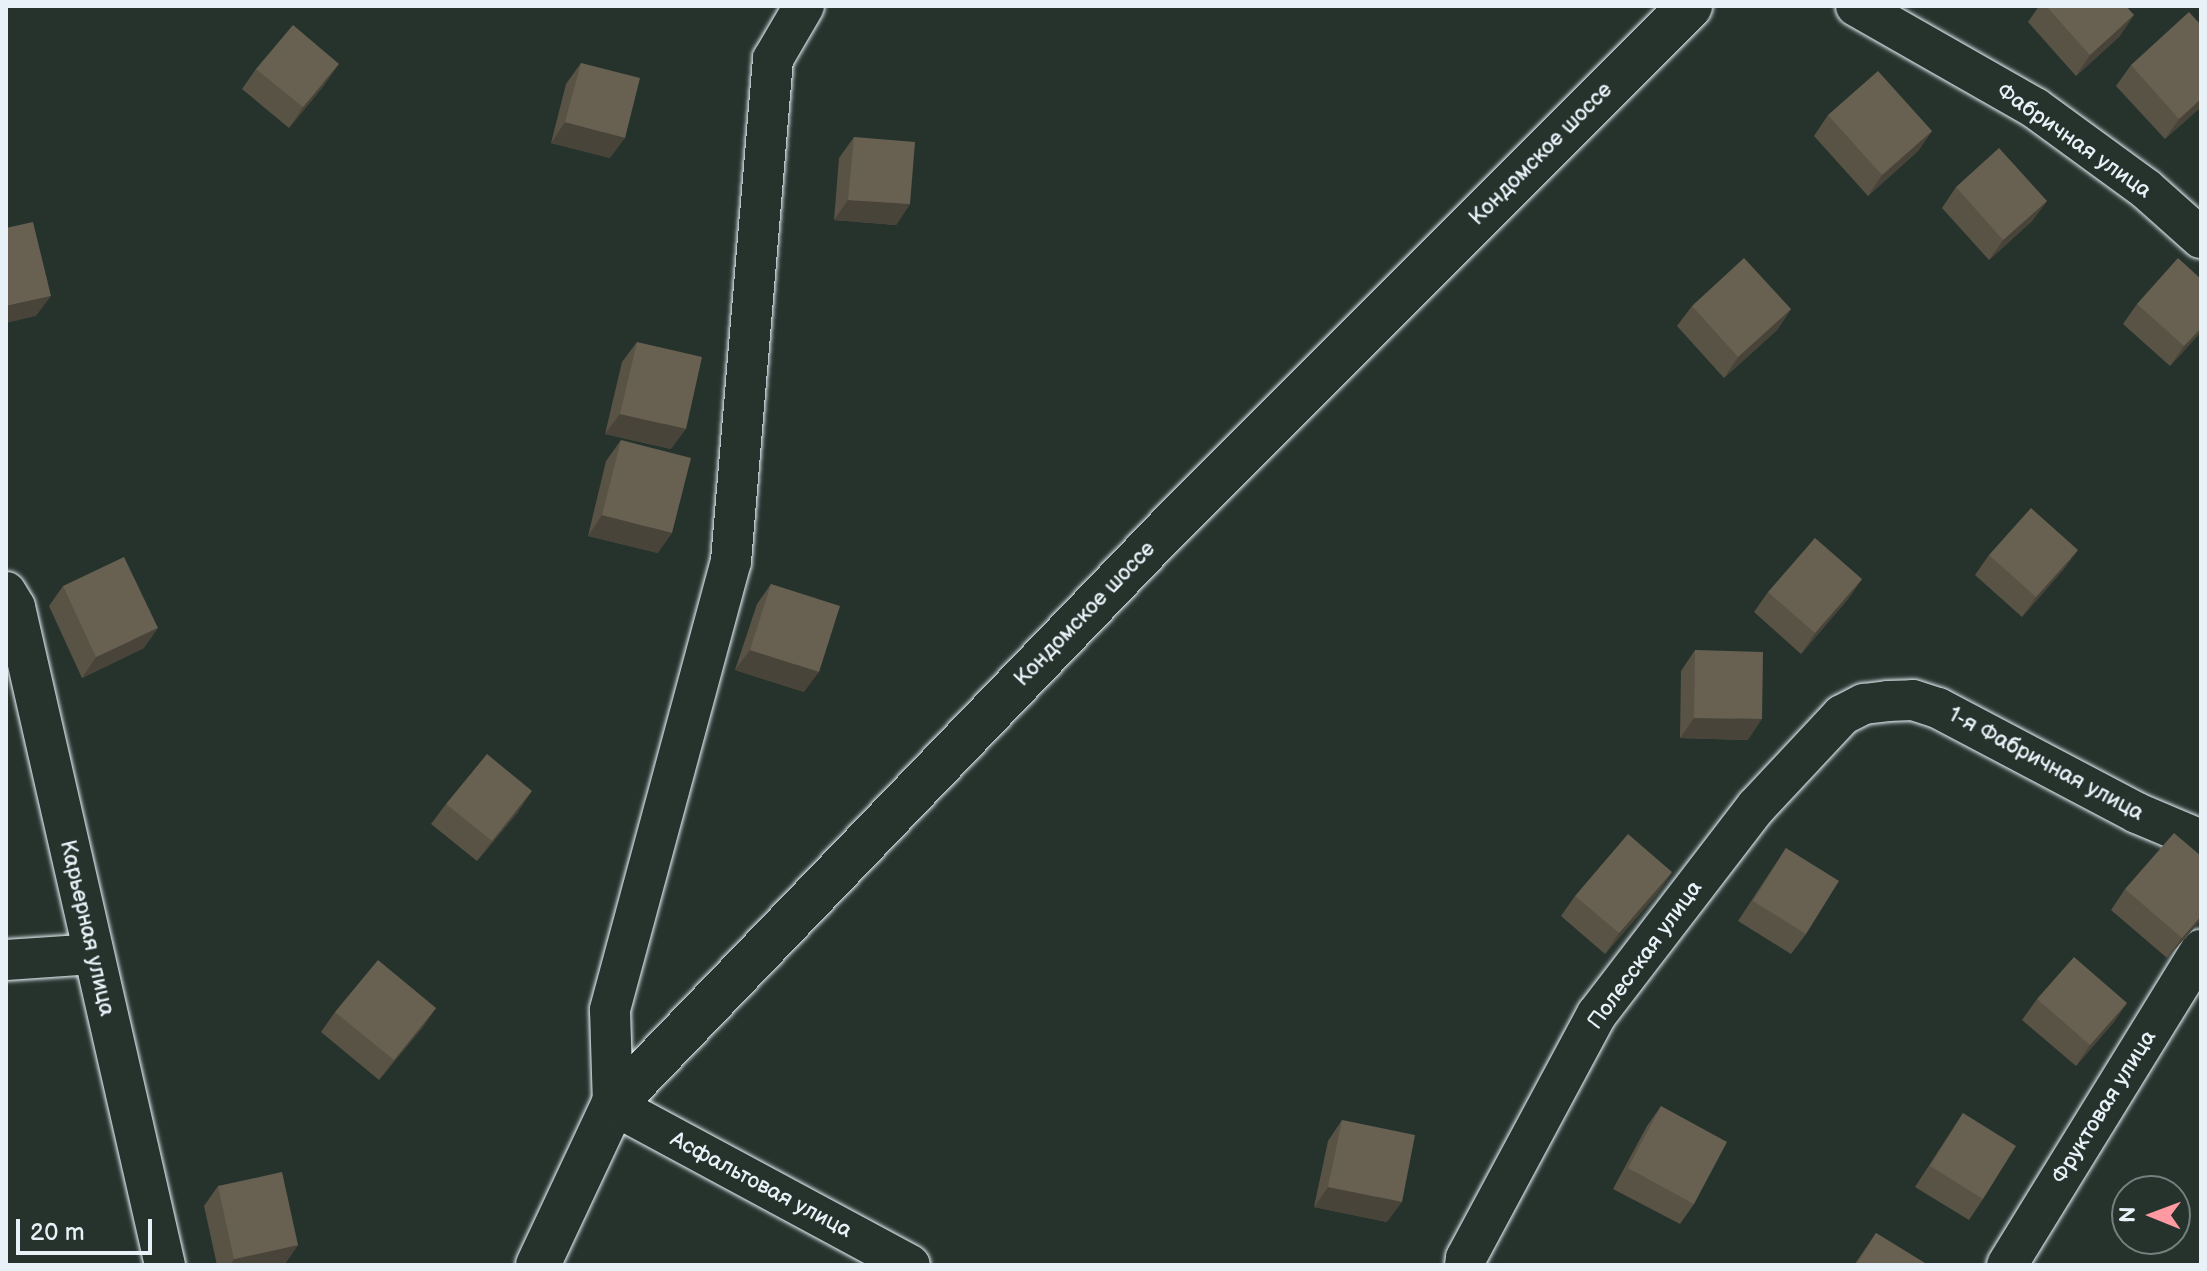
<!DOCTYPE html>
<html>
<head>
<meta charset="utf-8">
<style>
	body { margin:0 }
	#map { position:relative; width:2207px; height:1271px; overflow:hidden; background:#26332d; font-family:"Balsamiq Sans",sans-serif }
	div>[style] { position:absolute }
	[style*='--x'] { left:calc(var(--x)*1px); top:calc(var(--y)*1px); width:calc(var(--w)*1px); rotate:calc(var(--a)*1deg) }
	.roads { filter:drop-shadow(0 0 2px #e8f1f8) drop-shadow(0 0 2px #e8f1f8) }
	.street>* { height:40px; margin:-20px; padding:0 20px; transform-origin:20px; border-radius:20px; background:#26332d }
	.secondary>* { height:44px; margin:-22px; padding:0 22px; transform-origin:22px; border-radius:22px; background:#26332d }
	.wall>* { inset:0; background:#595346 }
	.shaded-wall>* { inset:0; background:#494439 }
	.building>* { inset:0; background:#686151 }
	span { translate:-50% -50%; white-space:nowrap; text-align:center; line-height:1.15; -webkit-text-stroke:6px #26332d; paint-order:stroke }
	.street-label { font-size:22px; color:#e8f1f8 }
	.frame { position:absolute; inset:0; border:8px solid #e8f1f8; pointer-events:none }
	.north { position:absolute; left:2111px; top:1175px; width:80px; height:80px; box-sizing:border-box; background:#26332d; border:2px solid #747f7e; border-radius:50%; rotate:271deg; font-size:22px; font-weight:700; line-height:32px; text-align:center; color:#e8f1f8 }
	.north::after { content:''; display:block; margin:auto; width:28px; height:36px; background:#ff9aa2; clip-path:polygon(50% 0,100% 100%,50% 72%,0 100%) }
	.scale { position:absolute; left:16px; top:1219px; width:136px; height:36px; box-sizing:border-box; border:4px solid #e8f1f8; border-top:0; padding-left:10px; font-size:24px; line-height:28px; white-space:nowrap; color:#e8f1f8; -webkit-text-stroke:6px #26332d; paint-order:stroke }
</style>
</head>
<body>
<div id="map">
	<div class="roads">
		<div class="street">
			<div style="--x:804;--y:6;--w:61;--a:120.3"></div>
			<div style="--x:773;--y:59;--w:504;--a:94.78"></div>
			<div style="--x:731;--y:561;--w:465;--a:105.1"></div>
			<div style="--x:610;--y:1010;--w:95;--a:88.2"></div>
			<div style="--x:613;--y:1105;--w:337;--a:28.3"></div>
			<div style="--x:1856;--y:6;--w:206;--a:29.7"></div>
			<div style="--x:2035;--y:108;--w:137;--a:36.1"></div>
			<div style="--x:2146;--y:189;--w:74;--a:41.7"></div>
			<div style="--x:6;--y:592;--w:17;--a:59"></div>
			<div style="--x:15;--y:607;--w:675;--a:77.16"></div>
			<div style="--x:6;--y:960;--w:87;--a:-3.9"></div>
			<div style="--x:1465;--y:1265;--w:7;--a:-82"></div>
			<div style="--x:1466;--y:1258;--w:277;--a:-61.8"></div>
			<div style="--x:1597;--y:1014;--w:261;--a:-52.5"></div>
			<div style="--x:1756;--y:807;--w:126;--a:-46.9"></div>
			<div style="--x:1842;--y:715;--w:25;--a:-27"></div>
			<div style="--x:1864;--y:704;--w:24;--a:-7"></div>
			<div style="--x:1888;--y:701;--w:25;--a:-2"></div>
			<div style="--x:1913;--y:700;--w:26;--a:18"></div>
			<div style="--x:1938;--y:708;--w:225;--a:27.8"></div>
			<div style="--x:2137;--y:813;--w:69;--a:22.9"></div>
			<div style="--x:2007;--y:1265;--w:370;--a:-58.4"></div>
		</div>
		<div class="secondary">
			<div style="--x:538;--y:1265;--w:177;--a:-64.9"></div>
			<div style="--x:613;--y:1105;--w:806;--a:-46.11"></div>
			<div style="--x:1172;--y:524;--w:733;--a:-45"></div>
		</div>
	</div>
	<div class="wall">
		<div style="clip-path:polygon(2039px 6px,2126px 6px,2120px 36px,2076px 76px,2028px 22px)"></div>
		<div style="clip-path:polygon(581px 63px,610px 158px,551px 143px,566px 84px)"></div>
		<div style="clip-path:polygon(2131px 65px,2201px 107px,2165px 139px,2116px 86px)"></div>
		<div style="clip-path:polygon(256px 69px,325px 84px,289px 128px,242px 89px)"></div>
		<div style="clip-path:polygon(1828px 115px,1932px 131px,1918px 151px,1868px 196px,1814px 136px)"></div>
		<div style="clip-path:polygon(854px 137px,910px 204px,896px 225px,834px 220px,839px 158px)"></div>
		<div style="clip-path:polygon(1956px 187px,2047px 201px,2032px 221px,1989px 260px,1942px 208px)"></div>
		<div style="clip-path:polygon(2137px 304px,2201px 332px,2170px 366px,2123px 324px)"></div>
		<div style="clip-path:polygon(1692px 306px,1791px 309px,1777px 330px,1724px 378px,1677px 326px)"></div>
		<div style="clip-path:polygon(637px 342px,671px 449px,605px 434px,622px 362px)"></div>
		<div style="clip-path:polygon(621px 440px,658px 553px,588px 536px,606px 461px)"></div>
		<div style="clip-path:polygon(2078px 550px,2063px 570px,2022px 617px,1975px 575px,1989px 555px)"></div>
		<div style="clip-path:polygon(1862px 579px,1848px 599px,1801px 654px,1754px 612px,1768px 592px)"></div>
		<div style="clip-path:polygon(771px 584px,804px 692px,735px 670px,757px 604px)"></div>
		<div style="clip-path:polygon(63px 586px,144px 648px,82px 678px,49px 606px)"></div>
		<div style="clip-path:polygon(1695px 650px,1748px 740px,1680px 738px,1681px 671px)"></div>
		<div style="clip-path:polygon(446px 804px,518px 812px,477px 861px,431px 824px)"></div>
		<div style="clip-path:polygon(1786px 848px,1806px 934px,1791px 954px,1738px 921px)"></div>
		<div style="clip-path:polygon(1672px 872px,1658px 893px,1605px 954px,1561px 916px,1575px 896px)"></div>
		<div style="clip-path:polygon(2125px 889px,2201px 920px,2167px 958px,2111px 910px)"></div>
		<div style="clip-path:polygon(2037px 999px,2127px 1003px,2113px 1023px,2076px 1066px,2022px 1020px)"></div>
		<div style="clip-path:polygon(436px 1008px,422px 1028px,379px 1080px,321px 1032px,335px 1012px)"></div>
		<div style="clip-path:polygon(1661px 1106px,1694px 1204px,1680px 1224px,1613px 1189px,1647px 1126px)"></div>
		<div style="clip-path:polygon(1963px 1113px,1983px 1199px,1969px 1220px,1915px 1187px)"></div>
		<div style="clip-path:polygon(1342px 1120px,1387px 1222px,1314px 1207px,1328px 1141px)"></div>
		<div style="clip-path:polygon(218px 1186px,298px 1245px,284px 1265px,217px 1265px,204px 1206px)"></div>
		<div style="clip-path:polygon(1876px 1233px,1928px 1265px,1854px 1265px)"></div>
	</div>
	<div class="shaded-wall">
		<div style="clip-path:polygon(2134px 15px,2120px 36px,2076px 76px,2090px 55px)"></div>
		<div style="clip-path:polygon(339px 64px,325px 84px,289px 128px,303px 107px)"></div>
		<div style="clip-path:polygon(2201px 99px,2201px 107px,2165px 139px,2179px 119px)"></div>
		<div style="clip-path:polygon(565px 122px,625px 138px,610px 158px,551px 143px)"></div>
		<div style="clip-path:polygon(1932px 131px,1918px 151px,1868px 196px,1882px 175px)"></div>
		<div style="clip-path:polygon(848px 200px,910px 204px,896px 225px,834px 220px)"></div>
		<div style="clip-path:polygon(2047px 201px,2032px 221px,1989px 260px,2003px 240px)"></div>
		<div style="clip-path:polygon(51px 296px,36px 316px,6px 323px,6px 306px)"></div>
		<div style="clip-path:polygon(1791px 309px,1777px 330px,1724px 378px,1738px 357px)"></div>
		<div style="clip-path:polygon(2201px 328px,2201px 332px,2170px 366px,2184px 346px)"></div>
		<div style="clip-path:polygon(620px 414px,686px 429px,671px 449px,605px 434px)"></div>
		<div style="clip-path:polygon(602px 515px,672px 533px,658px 553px,588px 536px)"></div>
		<div style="clip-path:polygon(2078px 550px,2063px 570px,2022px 617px,2036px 597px)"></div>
		<div style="clip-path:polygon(1862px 579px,1848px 599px,1801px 654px,1815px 633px)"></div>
		<div style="clip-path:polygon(158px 628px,144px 648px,82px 678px,96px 657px)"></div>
		<div style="clip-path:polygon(750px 650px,819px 672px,804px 692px,735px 670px)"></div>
		<div style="clip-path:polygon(1694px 718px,1762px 719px,1748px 740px,1680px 738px)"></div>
		<div style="clip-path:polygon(532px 791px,518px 812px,477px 861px,492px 841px)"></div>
		<div style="clip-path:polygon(1672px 872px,1658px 893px,1605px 954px,1619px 933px)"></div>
		<div style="clip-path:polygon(2201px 916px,2201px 920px,2167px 958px,2182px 938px)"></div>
		<div style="clip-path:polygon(2127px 1003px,2113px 1023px,2076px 1066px,2090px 1045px)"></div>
		<div style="clip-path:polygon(436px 1008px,422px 1028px,379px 1080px,394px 1060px)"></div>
		<div style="clip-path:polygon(1328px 1187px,1402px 1202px,1387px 1222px,1314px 1207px)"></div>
		<div style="clip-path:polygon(298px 1245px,284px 1265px,230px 1265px,234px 1259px)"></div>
	</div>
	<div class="building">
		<div style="clip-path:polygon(2046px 6px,2126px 6px,2134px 15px,2090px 55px)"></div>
		<div style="clip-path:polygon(2189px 12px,2201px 25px,2201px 99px,2179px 119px,2131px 65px)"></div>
		<div style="clip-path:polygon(293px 25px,339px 64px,303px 107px,256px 69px)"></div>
		<div style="clip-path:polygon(581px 63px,640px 78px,625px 138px,565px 122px)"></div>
		<div style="clip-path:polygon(1878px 71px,1932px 131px,1882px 175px,1828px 115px)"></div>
		<div style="clip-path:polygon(854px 137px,915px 142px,910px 204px,848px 200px)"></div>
		<div style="clip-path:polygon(1999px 148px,2047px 201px,2003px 240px,1956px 187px)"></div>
		<div style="clip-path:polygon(33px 222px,51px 296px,6px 306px,6px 228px)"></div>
		<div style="clip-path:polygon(1744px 258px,1791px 309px,1738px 357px,1692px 306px)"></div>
		<div style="clip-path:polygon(2178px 258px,2201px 279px,2201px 328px,2184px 346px,2137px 304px)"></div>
		<div style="clip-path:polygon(637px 342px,702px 357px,686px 429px,620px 414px)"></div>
		<div style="clip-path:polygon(621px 440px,691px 458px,672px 533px,602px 515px)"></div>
		<div style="clip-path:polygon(2031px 508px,2078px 550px,2036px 597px,1989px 555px)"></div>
		<div style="clip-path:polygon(1815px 538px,1862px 579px,1815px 633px,1768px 592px)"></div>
		<div style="clip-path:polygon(124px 557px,158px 628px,96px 657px,63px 586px)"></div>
		<div style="clip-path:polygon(771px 584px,840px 606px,819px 672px,750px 650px)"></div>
		<div style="clip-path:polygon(1695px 650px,1763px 652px,1762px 719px,1694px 718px)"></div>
		<div style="clip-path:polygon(487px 754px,532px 791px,492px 841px,446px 804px)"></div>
		<div style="clip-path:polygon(2174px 833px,2201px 856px,2201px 916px,2182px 938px,2125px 889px)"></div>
		<div style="clip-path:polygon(1628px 834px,1672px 872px,1619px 933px,1575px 896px)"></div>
		<div style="clip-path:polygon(1786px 848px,1839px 881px,1806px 934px,1753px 901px)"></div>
		<div style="clip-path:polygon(2074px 957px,2127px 1003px,2090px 1045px,2037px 999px)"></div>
		<div style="clip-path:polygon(378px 960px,436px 1008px,394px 1060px,335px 1012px)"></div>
		<div style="clip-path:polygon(1661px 1106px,1727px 1142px,1694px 1204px,1628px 1168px)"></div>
		<div style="clip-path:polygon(1963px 1113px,2016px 1146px,1983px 1199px,1930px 1166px)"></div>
		<div style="clip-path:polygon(1342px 1120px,1415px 1135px,1402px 1202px,1328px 1187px)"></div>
		<div style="clip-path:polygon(282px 1172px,298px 1245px,234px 1259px,218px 1186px)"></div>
		<div style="clip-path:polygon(1876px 1233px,1928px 1265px,1856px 1265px)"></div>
	</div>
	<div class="street-label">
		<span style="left:2074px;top:141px;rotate:35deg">Фабричная улица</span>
		<span style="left:1541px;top:154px;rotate:-45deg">Кондомское шоссе</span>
		<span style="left:1085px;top:614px;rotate:-46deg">Кондомское шоссе</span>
		<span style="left:2046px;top:764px;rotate:28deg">1-я Фабричная улица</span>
		<span style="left:87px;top:928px;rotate:77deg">Карьерная улица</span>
		<span style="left:1645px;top:955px;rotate:-54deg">Полесская улица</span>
		<span style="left:2104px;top:1107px;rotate:-58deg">Фруктовая улица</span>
		<span style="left:761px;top:1185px;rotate:28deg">Асфальтовая улица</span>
	</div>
	<div class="frame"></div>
	<div class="north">N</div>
	<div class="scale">20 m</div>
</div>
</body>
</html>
